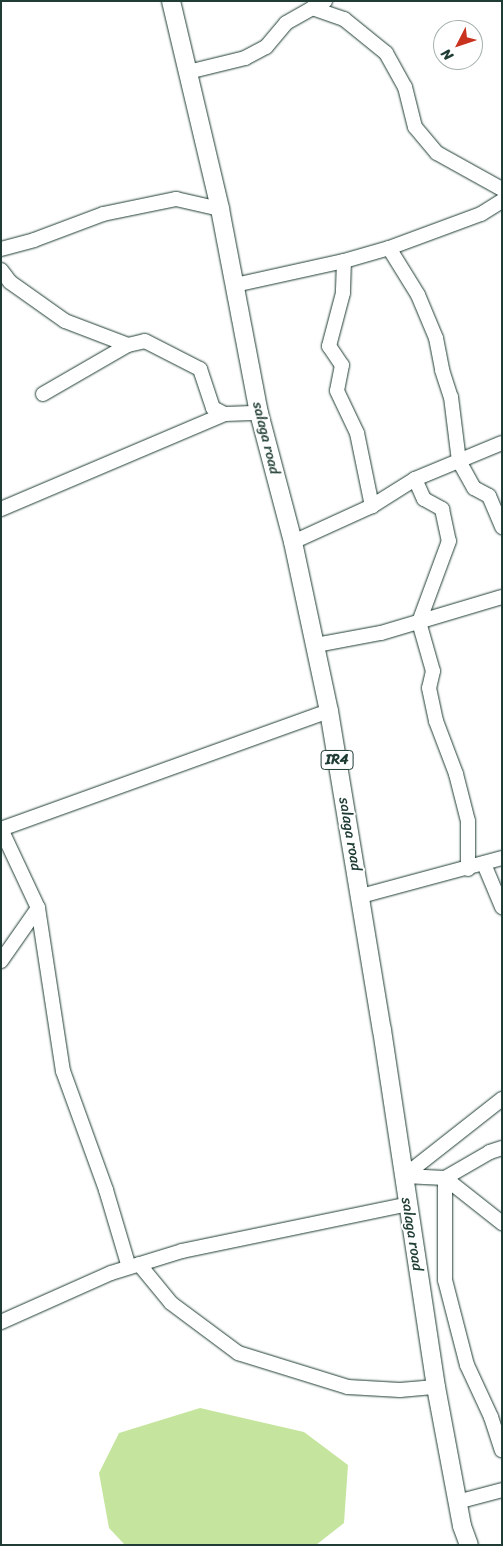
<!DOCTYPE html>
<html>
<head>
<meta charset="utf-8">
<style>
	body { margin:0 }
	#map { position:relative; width:503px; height:1546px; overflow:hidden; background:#fff; font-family:Sriracha,sans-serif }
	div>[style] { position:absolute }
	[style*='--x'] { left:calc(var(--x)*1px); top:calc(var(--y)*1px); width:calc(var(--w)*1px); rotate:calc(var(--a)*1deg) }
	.green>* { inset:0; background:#c5e59e }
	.roads { filter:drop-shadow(0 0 1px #1f3d34) drop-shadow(0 0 1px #1f3d34) }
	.minor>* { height:14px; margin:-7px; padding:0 7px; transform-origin:7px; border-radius:7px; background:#fff }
	.major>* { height:18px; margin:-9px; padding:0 9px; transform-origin:9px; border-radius:9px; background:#fff }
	span { translate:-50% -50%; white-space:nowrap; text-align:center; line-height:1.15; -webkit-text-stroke:4px #fff; paint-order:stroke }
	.shield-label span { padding:1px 4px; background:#fff; border:1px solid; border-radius:4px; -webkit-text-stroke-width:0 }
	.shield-label { font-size:14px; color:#1f3d34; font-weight:700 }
	.street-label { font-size:15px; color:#1f3d34 }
	.frame { position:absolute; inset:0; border:2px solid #1f3d34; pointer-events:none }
	.north { position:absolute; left:433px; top:20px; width:50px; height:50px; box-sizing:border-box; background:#fff; border:1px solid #a5b1ae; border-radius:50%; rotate:229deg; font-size:14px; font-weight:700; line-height:20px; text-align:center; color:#1f3d34 }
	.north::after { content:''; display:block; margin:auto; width:18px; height:22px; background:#c8321e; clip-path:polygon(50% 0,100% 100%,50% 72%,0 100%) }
</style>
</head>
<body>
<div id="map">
	<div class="green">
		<div style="clip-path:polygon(200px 1408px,304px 1432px,348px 1465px,344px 1523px,316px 1545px,125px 1545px,109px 1528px,99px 1473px,119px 1433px)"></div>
	</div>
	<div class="roads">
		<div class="minor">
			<div style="--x:312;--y:8;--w:34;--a:19"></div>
			<div style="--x:344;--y:19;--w:54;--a:39"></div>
			<div style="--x:386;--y:53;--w:39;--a:61"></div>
			<div style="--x:405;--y:87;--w:41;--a:76"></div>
			<div style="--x:415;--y:127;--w:34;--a:50"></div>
			<div style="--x:437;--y:153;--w:74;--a:29"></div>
			<div style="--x:188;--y:72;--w:59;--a:-13.8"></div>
			<div style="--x:245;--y:58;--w:24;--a:-28"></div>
			<div style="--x:266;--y:47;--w:31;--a:-50"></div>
			<div style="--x:286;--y:23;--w:45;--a:-29.4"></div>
			<div style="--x:389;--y:248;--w:55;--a:58.3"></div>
			<div style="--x:418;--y:295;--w:47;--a:67.3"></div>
			<div style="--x:436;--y:338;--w:33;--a:79"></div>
			<div style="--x:442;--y:370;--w:28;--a:72"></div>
			<div style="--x:451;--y:397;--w:64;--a:82.9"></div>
			<div style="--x:459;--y:461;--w:31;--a:61"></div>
			<div style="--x:474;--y:488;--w:17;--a:28"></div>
			<div style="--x:489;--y:496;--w:34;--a:67"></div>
			<div style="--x:1;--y:249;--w:34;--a:-15"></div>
			<div style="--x:34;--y:240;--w:74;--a:-20.6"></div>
			<div style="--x:103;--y:214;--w:75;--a:-11.6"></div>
			<div style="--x:176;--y:199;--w:45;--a:12.8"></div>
			<div style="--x:344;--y:261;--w:32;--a:92"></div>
			<div style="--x:343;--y:293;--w:55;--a:104.8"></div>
			<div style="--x:329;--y:346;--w:23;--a:56"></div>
			<div style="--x:342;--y:365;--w:26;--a:101"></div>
			<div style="--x:337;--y:391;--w:47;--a:64.5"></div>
			<div style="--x:357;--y:433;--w:75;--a:78.4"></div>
			<div style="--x:1;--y:270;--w:15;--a:53"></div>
			<div style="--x:10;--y:282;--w:67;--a:35.3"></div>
			<div style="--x:65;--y:321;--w:67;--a:20.9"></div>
			<div style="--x:128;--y:345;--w:17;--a:-13"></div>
			<div style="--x:145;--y:341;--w:62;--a:27"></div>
			<div style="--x:200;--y:369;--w:41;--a:71.6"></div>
			<div style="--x:213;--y:408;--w:13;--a:27"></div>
			<div style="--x:235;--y:285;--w:112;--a:-12.4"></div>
			<div style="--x:344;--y:261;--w:47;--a:-16.1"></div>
			<div style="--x:389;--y:248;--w:98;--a:-20.3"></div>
			<div style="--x:481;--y:214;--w:25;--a:-32"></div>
			<div style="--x:43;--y:394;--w:98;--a:-30"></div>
			<div style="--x:415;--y:479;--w:22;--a:66"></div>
			<div style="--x:424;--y:499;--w:21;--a:29"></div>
			<div style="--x:442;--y:509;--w:33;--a:78"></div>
			<div style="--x:449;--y:541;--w:86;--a:110.3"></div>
			<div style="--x:419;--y:622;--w:51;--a:74.1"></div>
			<div style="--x:433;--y:671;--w:17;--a:103"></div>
			<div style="--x:429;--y:688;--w:34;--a:78"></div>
			<div style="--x:436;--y:721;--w:57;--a:69.3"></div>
			<div style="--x:456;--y:774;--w:49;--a:75.7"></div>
			<div style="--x:468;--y:821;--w:48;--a:90"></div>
			<div style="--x:1;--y:509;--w:243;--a:-23"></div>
			<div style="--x:225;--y:414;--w:34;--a:-2"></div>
			<div style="--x:293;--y:542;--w:87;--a:-24.5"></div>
			<div style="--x:372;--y:506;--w:51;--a:-32.1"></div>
			<div style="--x:415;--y:479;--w:94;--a:-22.5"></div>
			<div style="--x:316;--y:645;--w:66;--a:-10.5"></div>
			<div style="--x:381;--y:633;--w:126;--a:-16.6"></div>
			<div style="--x:1;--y:829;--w:87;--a:64.9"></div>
			<div style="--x:38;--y:908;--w:165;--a:81.3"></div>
			<div style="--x:63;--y:1071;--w:127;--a:70.1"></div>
			<div style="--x:106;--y:1190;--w:80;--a:73.4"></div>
			<div style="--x:1;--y:829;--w:349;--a:-19.8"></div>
			<div style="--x:484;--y:864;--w:47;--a:67.3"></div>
			<div style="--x:361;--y:896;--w:146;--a:-15.1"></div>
			<div style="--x:1;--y:961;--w:65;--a:-55.1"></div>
			<div style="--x:502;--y:1148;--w:13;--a:162"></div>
			<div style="--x:490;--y:1152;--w:52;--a:150"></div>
			<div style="--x:445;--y:1178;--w:102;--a:90"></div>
			<div style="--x:445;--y:1280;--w:88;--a:75.5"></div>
			<div style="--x:467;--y:1365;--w:57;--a:65.2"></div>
			<div style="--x:491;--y:1417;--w:35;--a:72"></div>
			<div style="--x:404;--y:1176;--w:125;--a:-38.2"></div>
			<div style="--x:404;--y:1176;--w:41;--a:2.8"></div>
			<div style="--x:445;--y:1178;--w:73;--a:38.3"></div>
			<div style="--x:139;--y:1264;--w:50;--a:50.6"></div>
			<div style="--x:171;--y:1303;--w:84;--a:36.7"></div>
			<div style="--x:238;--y:1353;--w:115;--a:17.2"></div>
			<div style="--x:348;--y:1387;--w:52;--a:3.3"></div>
			<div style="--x:400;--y:1390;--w:36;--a:-5"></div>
			<div style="--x:1;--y:1322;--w:120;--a:-24"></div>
			<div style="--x:111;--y:1273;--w:74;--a:-17.2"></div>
			<div style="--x:182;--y:1251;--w:231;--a:-11.7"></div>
			<div style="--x:457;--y:1502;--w:47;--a:-14.9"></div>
		</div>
		<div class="major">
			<div style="--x:171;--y:1;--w:214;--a:76.7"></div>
			<div style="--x:220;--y:209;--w:208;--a:79.2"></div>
			<div style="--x:259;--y:413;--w:133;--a:75.2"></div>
			<div style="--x:293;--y:542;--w:173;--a:78"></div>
			<div style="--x:329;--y:711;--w:323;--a:80.6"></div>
			<div style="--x:382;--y:1030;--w:361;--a:81.4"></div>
			<div style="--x:436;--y:1387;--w:141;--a:79.4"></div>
			<div style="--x:462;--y:1526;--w:20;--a:70"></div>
		</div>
	</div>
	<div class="shield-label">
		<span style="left:337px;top:760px">IR4</span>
	</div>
	<div class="street-label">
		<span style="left:266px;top:438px;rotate:76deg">salaga road</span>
		<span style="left:350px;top:834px;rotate:80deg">salaga road</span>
		<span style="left:412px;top:1234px;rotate:81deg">salaga road</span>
	</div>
	<div class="frame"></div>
	<div class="north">N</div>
</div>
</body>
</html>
